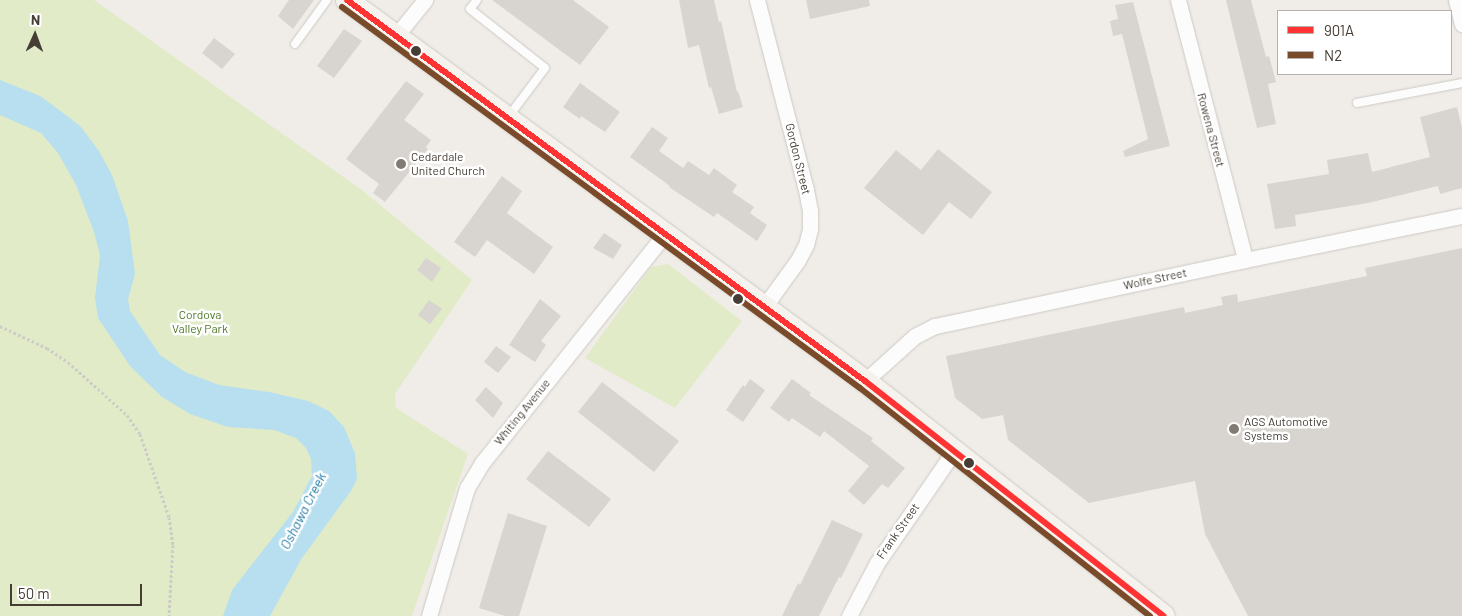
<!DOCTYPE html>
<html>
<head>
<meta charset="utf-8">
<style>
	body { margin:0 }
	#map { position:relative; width:1462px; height:616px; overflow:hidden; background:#f0ede8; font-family:Barlow,sans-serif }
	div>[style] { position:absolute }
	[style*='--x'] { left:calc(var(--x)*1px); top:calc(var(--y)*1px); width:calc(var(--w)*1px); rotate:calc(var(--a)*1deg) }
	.green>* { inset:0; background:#e1ebc7 }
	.water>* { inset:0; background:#b7dff0 }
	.building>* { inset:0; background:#d8d4cf }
	.path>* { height:3px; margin-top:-1.5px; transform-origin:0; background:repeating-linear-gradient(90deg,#cecbc7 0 2.5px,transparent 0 5px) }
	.roads { filter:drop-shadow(0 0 1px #ccc9c4) drop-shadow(0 0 1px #ccc9c4) }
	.service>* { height:8px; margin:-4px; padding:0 4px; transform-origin:4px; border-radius:4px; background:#fdfcfc }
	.minor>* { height:15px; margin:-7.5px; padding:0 7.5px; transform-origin:7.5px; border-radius:7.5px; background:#fdfcfc }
	.secondary>* { height:22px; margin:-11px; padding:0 11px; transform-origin:11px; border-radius:11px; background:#f6f3ee }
	.bus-1>* { height:6px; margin:-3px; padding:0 3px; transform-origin:3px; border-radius:3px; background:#f33 }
	.bus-2>* { height:6px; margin:-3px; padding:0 3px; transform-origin:3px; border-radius:3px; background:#7a4b2a }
	.dots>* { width:14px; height:14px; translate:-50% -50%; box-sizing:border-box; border:2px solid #fff; border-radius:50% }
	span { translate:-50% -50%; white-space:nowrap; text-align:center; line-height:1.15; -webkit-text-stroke:5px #fff; paint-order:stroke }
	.street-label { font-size:12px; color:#463d34 }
	.poi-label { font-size:12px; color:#463d34 }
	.left { translate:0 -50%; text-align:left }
	.park-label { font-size:12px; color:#4e7a25 }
	.water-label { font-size:14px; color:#277da6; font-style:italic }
	.legend { position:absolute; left:1277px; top:10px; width:175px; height:65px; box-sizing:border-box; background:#fff; border:1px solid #b5b1ae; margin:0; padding:6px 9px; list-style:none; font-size:15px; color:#463d34 }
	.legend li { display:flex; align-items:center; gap:10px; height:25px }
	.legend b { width:25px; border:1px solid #b5b1ae }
	.north { position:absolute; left:10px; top:10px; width:50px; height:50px; -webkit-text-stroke:4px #fff; paint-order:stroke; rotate:2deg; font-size:14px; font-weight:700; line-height:20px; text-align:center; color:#463d34 }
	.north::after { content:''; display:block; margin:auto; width:18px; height:22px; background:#463d34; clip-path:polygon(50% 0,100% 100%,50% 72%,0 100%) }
	.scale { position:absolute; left:10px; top:584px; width:132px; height:22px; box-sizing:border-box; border:2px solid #463d34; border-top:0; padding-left:6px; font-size:15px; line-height:18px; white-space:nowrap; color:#463d34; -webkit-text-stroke:4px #fff; paint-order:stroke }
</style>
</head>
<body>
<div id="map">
	<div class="green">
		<div style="clip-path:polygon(0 0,94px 0,363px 191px,472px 280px,395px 394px,396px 408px,468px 454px,412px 616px,0 616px)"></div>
		<div style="clip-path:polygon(668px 264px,742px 321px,675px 408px,585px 358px,651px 267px)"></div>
	</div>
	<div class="water">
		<div style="clip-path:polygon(0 80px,40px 96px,66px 115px,81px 127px,99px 151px,112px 175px,128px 221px,135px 274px,128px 299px,130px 311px,160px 355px,185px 372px,219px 385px,269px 392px,308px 401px,329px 411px,344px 427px,355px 453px,357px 479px,351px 491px,302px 558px,270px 616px,223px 616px,232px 590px,293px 512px,312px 476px,311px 459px,306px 448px,296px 438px,274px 430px,228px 427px,190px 414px,162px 397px,130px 366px,98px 318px,95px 298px,100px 255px,94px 232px,76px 185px,58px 153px,41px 133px,0 115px)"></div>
	</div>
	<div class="building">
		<div style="clip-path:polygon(289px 0,314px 0,293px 29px,278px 16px)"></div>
		<div style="clip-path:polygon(492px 0,573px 0,609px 27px,580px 65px)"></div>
		<div style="clip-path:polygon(679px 0,714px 0,719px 22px,721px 21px,737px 92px,738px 91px,743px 107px,719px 114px,711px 87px,709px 88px,699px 45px,688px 48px)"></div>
		<div style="clip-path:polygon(806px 0,869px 0,870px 6px,810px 19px)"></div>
		<div style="clip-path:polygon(1226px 0,1251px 0,1266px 57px,1269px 56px,1276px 82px,1268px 84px,1276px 124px,1257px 128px)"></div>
		<div style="clip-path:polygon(1133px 2px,1170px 146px,1125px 157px,1123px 151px,1148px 139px,1122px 34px,1113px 36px,1110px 21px,1118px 19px,1115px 5px)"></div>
		<div style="clip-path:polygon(344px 29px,362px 41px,334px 78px,317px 66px)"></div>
		<div style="clip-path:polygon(214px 38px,235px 54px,222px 69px,202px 53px)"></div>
		<div style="clip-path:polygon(406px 81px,424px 94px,404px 120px,431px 140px,426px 147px,428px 149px,385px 202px,373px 193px,379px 184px,346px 159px)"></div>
		<div style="clip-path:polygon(580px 83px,620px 112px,605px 132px,581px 116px,580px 119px,563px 107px)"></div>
		<div style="clip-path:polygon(1457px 107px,1462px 128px,1462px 188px,1440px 194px,1438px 186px,1368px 203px,1295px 215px,1296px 226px,1275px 229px,1267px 184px,1329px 174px,1327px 160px,1368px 153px,1372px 172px,1430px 157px,1420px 117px)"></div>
		<div style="clip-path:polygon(652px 127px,668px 138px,659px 151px,683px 168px,688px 161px,709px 175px,714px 168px,737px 185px,732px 192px,754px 207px,750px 213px,767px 225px,757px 241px,717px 213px,714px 217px,669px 187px,670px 186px,630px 157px)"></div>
		<div style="clip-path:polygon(938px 149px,992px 192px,971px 219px,949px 202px,923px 235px,864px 188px,896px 150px,921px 170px)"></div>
		<div style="clip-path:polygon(502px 176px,522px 191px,507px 213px,553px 247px,534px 274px,487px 240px,475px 257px,454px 242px)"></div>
		<div style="clip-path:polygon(604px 233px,622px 245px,613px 259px,593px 248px)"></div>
		<div style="clip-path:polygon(1462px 248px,1462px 616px,1248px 616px,1205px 534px,1195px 481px,1089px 503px,1008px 440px,1003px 415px,982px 419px,955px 398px,946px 356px,1184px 307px,1185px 313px,1223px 305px,1221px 297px,1237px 294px,1238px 302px,1367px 276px,1365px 268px)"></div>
		<div style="clip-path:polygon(426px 258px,441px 268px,432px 282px,417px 270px)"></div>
		<div style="clip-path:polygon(540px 299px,561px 316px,541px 341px,546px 345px,535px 362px,509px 345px)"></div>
		<div style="clip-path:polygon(429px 300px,442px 309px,430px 324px,418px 315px)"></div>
		<div style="clip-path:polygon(496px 346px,511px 357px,498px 373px,484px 362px)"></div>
		<div style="clip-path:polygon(750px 379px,765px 390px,743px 422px,726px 410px,743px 385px,745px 387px)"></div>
		<div style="clip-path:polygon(792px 379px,811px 393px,809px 395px,873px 438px,871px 441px,905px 468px,888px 488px,882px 484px,864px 505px,848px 491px,869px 466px,824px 431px,820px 437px,792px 418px,789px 422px,770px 408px)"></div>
		<div style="clip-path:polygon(602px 382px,679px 441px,654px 472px,578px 412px)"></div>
		<div style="clip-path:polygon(486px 387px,503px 403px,493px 418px,475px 400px)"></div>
		<div style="clip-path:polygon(548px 451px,611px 499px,589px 527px,526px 479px)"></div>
		<div style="clip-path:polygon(508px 513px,547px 526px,519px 616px,505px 616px,479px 608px)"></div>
		<div style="clip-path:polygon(832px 520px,863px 534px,841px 578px,839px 577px,819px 616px,782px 616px,798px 583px,800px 585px)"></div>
	</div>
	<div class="path">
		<div style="--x:0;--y:326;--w:52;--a:25.1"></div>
		<div style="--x:47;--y:348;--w:25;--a:34"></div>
		<div style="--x:68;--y:362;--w:79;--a:41.9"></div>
		<div style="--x:127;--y:415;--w:23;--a:56"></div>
		<div style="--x:140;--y:434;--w:88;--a:70.7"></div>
		<div style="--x:169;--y:517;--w:28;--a:82"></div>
		<div style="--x:173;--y:545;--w:71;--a:93.2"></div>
	</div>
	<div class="roads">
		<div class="service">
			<div style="--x:477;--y:0;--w:11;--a:128"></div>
			<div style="--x:470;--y:9;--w:95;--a:38.2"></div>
			<div style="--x:545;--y:68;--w:60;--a:126.9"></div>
			<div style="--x:295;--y:44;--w:54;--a:-54"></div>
			<div style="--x:1357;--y:103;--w:107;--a:-10.8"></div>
		</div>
		<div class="minor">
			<div style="--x:757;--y:0;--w:196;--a:75.5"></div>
			<div style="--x:806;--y:190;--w:21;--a:79"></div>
			<div style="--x:810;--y:211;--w:18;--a:90"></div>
			<div style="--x:810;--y:229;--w:16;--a:104"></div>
			<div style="--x:806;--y:245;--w:17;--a:118"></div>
			<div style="--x:798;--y:260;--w:58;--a:125.9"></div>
			<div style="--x:1178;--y:0;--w:268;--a:75.5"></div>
			<div style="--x:1456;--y:0;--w:25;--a:76"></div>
			<div style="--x:395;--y:37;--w:48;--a:-51"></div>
			<div style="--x:865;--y:381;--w:67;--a:-42"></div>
			<div style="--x:915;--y:336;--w:22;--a:-27"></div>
			<div style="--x:935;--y:326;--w:317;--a:-12"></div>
			<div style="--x:1245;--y:260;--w:221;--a:-11.5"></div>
			<div style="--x:429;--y:616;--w:134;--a:-73.5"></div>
			<div style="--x:467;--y:488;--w:29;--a:-59"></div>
			<div style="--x:482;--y:463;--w:293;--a:-51.4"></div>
			<div style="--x:849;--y:616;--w:60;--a:-62.2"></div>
			<div style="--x:877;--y:563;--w:136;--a:-55.5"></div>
		</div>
		<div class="secondary">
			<div style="--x:347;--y:0;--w:643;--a:36.34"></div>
			<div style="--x:865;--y:381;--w:380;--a:38.2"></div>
		</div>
	</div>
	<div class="bus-1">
		<div style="--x:347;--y:0;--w:643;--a:36.34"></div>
		<div style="--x:865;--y:381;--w:380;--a:38.2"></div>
	</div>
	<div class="bus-2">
		<div style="--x:342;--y:7;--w:643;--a:36.34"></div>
		<div style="--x:860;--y:388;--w:369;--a:38.2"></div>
	</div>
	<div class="dots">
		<div style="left:416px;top:51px;background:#463d34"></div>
		<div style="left:401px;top:164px;background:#827b73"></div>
		<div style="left:738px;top:299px;background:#463d34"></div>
		<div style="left:1234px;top:429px;background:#827b73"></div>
		<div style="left:969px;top:463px;background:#463d34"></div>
	</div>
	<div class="street-label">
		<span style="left:1211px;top:130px;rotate:75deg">Rowena Street</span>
		<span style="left:798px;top:159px;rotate:76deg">Gordon Street</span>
		<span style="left:1155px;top:279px;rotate:-12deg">Wolfe Street</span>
		<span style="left:522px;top:412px;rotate:-51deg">Whiting Avenue</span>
		<span style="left:898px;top:531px;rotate:-55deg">Frank Street</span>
	</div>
	<div class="poi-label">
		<span class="left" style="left:411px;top:164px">Cedardale<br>United Church</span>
		<span class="left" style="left:1244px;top:429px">AGS Automotive<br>Systems</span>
	</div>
	<div class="park-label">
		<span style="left:200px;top:322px">Cordova<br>Valley Park</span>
	</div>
	<div class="water-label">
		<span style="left:303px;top:511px;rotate:-63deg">Oshawa Creek</span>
	</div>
	<ul class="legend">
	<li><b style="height:6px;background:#f33"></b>901A</li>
	<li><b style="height:6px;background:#7a4b2a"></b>N2</li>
	</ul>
	<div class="north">N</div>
	<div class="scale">50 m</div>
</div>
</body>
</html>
